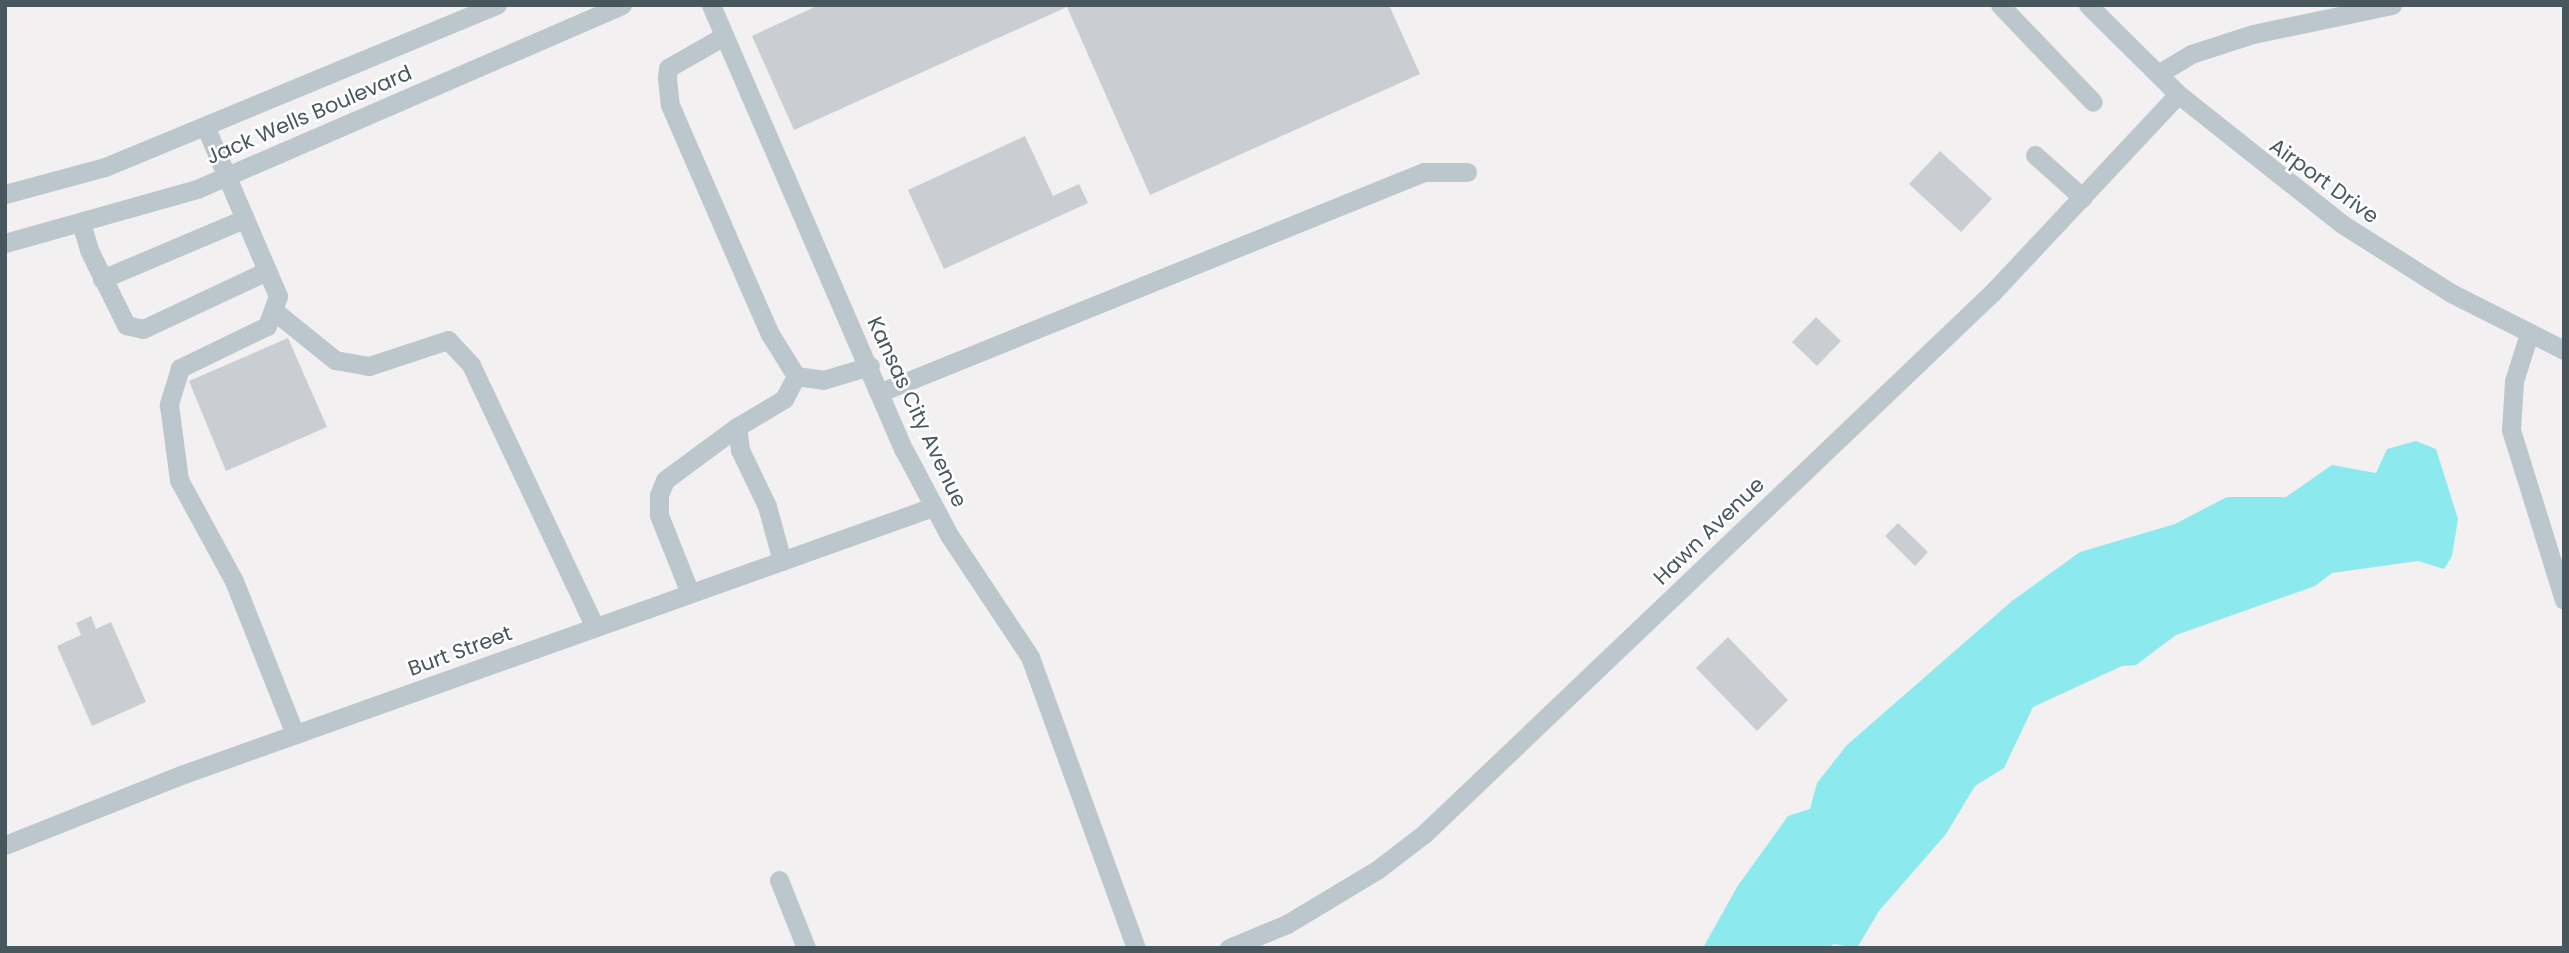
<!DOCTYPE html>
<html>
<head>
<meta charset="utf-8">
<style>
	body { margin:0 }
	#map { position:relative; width:2569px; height:953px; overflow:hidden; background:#f2f0f0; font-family:Poppins,sans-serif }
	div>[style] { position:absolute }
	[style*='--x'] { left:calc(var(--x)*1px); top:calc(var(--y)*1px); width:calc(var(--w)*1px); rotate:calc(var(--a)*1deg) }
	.water>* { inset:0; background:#8ce9ed }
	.building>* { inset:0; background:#caced3 }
	.minor>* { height:19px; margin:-9.5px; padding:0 9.5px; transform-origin:9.5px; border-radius:9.5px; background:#bcc7cd }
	span { translate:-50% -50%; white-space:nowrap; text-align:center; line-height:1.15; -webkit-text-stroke:5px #fff; paint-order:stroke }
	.street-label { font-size:21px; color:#48575e }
	.frame { position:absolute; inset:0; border:7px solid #48575e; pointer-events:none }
</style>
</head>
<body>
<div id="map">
	<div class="water">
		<div style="clip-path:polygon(2416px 441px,2436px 449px,2458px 519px,2452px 556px,2444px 569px,2418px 561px,2332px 573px,2315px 586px,2176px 635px,2136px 665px,2122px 666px,2033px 707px,2004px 768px,1975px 786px,1946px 834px,1879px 911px,1857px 948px,1834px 944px,1827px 948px,1703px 948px,1737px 887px,1788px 816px,1810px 809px,1817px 783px,1847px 745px,2012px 601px,2080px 552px,2175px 524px,2227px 497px,2286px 497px,2332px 465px,2376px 473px,2387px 449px)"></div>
	</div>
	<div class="building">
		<div style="clip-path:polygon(819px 5px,1389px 5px,1420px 74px,1150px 195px,1067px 7px,794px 130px,752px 36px)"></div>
		<div style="clip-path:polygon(1025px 136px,1053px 196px,1079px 184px,1088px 203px,944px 269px,908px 190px)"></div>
		<div style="clip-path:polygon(1940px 151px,1992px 199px,1961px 232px,1909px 184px)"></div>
		<div style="clip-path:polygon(1816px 317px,1841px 341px,1817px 366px,1792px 342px)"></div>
		<div style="clip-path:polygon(288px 338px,327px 427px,226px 471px,189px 381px)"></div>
		<div style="clip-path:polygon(1898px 523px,1928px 552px,1915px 566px,1885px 536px)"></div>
		<div style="clip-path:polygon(91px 616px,96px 629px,111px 622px,146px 702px,92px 726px,57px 646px,81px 635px,76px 623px)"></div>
		<div style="clip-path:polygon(1728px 637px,1788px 700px,1757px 731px,1696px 668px)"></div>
	</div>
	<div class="minor">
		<div style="--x:711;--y:5;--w:485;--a:66.6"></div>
		<div style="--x:904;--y:450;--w:96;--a:62.1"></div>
		<div style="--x:949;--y:535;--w:146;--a:56.4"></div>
		<div style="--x:1030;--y:657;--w:310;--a:70"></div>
		<div style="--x:2000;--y:5;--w:134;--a:46.2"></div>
		<div style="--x:2088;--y:5;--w:127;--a:44.7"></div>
		<div style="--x:2178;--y:94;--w:209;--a:38.4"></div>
		<div style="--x:2342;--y:224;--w:129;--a:32.3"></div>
		<div style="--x:2451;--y:293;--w:127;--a:26.8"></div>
		<div style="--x:724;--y:36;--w:64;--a:150.3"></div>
		<div style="--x:668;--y:68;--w:10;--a:96"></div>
		<div style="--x:667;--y:78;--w:27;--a:84"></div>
		<div style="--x:670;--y:105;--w:141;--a:66.5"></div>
		<div style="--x:726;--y:234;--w:109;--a:66.3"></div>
		<div style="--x:770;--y:334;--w:49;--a:58.2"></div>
		<div style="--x:796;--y:376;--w:27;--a:8"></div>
		<div style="--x:823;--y:380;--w:49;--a:-16.6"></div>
		<div style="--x:2158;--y:74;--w:39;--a:-31"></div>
		<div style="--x:2191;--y:54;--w:65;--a:-17.9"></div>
		<div style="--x:2253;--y:34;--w:142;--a:-11.8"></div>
		<div style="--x:206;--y:128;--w:183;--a:66.8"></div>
		<div style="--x:278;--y:296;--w:32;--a:110"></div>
		<div style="--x:267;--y:326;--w:97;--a:154.2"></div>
		<div style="--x:180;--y:368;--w:39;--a:107"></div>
		<div style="--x:169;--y:405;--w:76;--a:82.4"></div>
		<div style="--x:179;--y:480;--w:115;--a:61.4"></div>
		<div style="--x:234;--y:581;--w:165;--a:68.3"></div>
		<div style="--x:2035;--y:155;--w:64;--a:41.9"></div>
		<div style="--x:5;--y:194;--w:104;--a:-15.1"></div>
		<div style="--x:105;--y:167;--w:424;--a:-22.5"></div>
		<div style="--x:81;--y:223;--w:28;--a:73"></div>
		<div style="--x:89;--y:250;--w:84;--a:63.7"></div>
		<div style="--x:126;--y:325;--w:17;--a:13"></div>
		<div style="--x:143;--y:329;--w:137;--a:-25.1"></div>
		<div style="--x:5;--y:243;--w:199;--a:-15.7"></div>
		<div style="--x:197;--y:189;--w:463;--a:-23.4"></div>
		<div style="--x:102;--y:279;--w:154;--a:-22.9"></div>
		<div style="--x:273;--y:310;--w:80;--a:38.9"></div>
		<div style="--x:335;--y:360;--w:35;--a:10"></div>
		<div style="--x:369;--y:366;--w:83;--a:-18.2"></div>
		<div style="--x:448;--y:340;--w:34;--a:47"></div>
		<div style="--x:471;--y:365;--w:290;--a:64.7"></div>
		<div style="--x:2529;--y:334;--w:49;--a:107.7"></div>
		<div style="--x:2514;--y:381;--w:49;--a:93.5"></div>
		<div style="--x:2511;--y:430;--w:178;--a:72.7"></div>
		<div style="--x:881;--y:392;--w:586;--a:-22.06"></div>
		<div style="--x:1424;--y:172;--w:43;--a:0"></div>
		<div style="--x:782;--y:561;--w:57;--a:-105.3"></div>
		<div style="--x:767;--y:506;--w:62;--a:-115.7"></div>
		<div style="--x:740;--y:450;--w:23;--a:-97"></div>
		<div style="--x:737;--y:427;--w:55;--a:-30.8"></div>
		<div style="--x:784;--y:399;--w:26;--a:-62"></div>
		<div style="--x:690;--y:593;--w:84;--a:-111.7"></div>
		<div style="--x:659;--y:515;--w:20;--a:-90"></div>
		<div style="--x:659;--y:495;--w:16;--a:-68"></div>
		<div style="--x:665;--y:480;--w:89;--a:-36.4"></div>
		<div style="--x:5;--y:845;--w:189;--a:-21.7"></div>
		<div style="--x:181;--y:775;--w:798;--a:-19.62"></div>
		<div style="--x:779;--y:880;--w:73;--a:68.3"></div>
		<div style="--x:1229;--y:948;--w:63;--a:-22.5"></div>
		<div style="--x:1287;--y:924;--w:105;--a:-31"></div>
		<div style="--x:1377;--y:870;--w:59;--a:-37.5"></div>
		<div style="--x:1424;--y:834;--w:784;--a:-43.61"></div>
		<div style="--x:1992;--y:293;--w:272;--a:-46.9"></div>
	</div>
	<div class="street-label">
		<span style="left:309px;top:115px;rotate:-23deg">Jack Wells Boulevard</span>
		<span style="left:2324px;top:181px;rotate:36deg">Airport Drive</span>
		<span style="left:917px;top:412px;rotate:65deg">Kansas City Avenue</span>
		<span style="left:1709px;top:531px;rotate:-44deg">Hawn Avenue</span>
		<span style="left:460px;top:651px;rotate:-20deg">Burt Street</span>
	</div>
	<div class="frame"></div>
</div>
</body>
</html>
